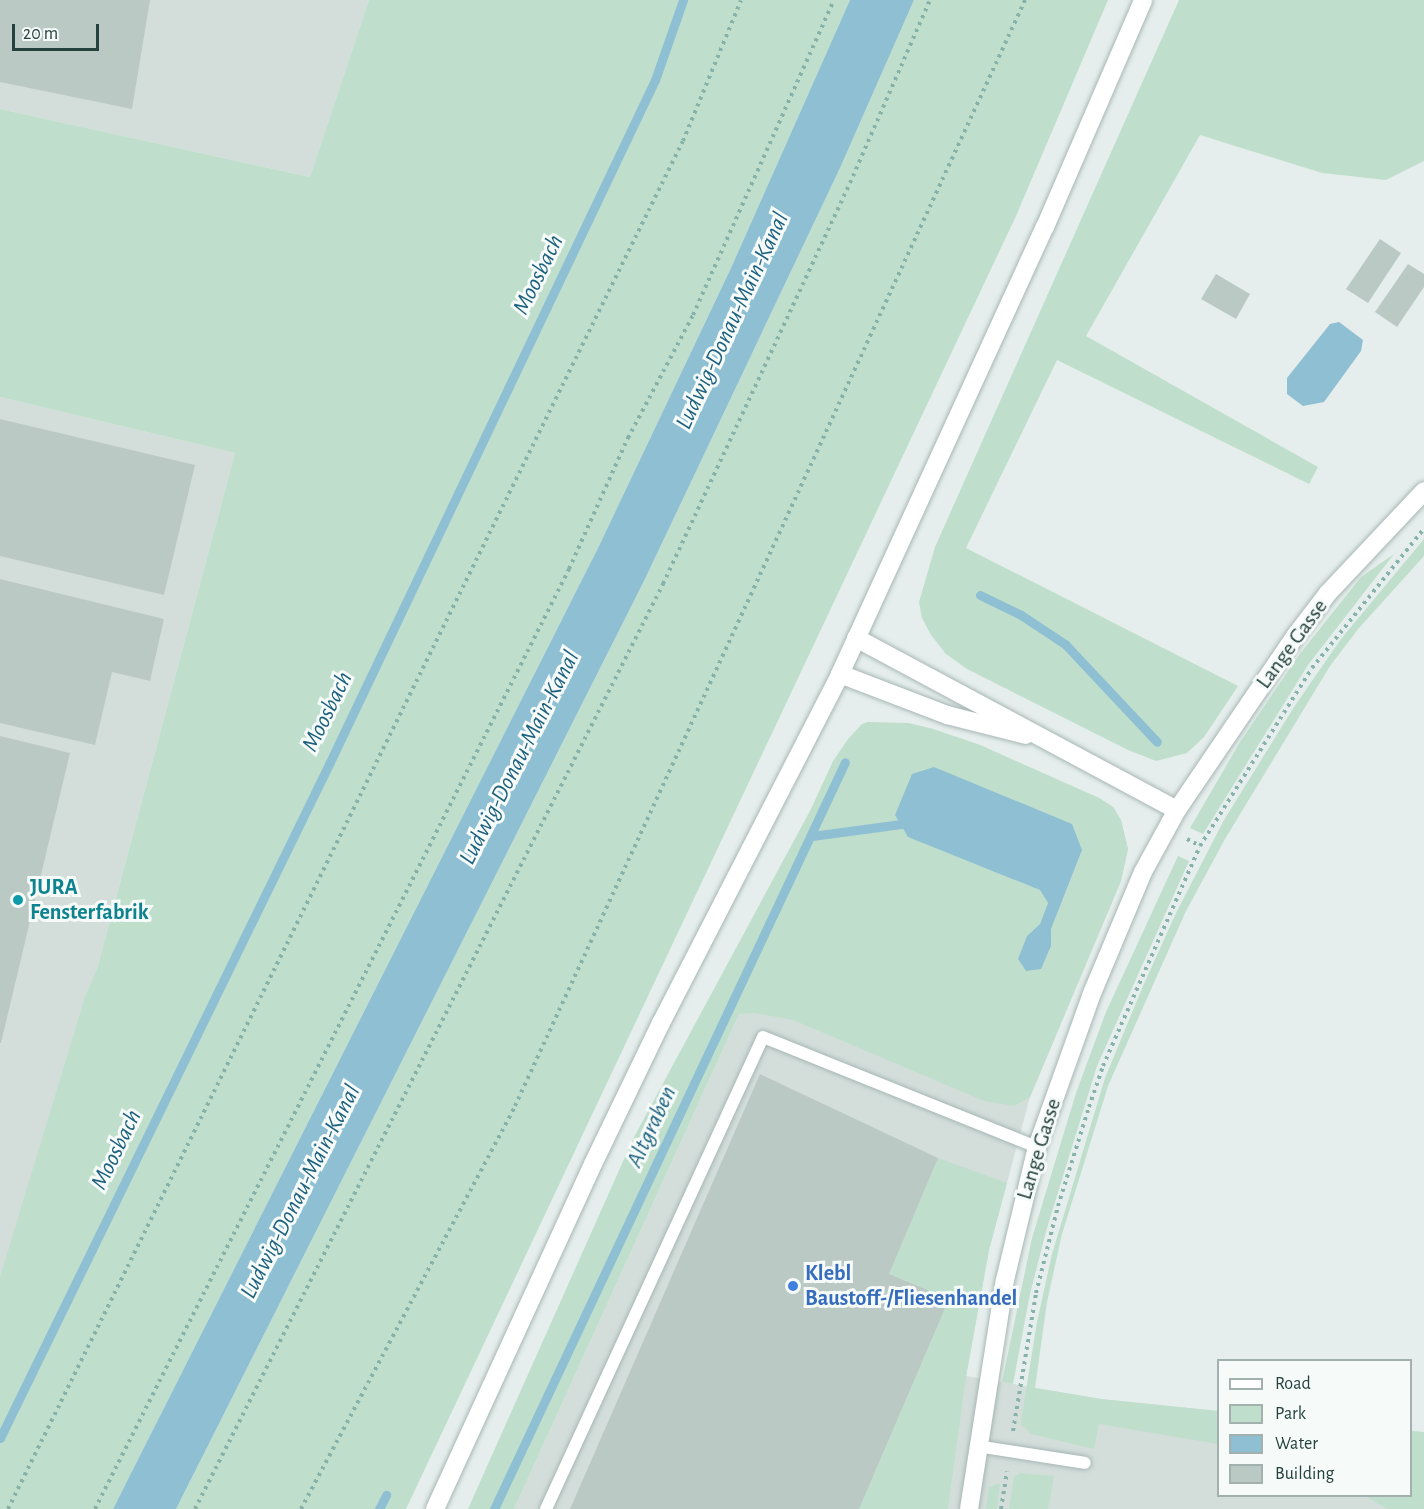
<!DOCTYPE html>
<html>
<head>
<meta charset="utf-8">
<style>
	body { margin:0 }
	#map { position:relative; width:1424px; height:1509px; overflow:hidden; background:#e5eeec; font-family:"Alegreya Sans",sans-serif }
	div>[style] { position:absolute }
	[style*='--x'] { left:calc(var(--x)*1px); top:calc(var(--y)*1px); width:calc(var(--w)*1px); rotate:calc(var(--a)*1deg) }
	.built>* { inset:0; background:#d3dedb }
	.green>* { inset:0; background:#bfdfcc }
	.water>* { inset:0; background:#8ebfd3 }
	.stream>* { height:9px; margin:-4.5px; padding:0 4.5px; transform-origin:4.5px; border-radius:4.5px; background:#8ebfd3 }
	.building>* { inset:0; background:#bbc9c5 }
	.path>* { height:4px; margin-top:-2px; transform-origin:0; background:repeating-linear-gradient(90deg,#86b2aa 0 3px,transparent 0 7.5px) }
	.roads { filter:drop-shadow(0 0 2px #a7b7b4) drop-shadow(0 0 2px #a7b7b4) }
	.lane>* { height:12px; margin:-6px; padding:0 6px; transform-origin:6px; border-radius:6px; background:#fff }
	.street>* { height:18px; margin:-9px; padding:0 9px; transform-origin:9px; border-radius:9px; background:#fff }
	.secondary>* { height:18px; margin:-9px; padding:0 9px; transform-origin:9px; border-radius:9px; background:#fff }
	.dots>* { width:16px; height:16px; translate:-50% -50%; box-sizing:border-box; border:3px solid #f6fbf9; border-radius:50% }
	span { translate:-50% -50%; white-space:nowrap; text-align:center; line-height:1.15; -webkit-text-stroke:6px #f6fbf9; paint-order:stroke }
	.street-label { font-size:22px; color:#24413d }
	.culture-label { font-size:22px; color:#0d838f; font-weight:700 }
	.left { translate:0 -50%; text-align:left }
	.shop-label { font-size:22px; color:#366cbe; font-weight:700 }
	.water-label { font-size:24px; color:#1d617e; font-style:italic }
	.legend { position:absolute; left:1217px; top:1359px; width:195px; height:138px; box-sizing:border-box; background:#f6fbf9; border:2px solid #a2b1ae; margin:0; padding:8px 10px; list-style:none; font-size:18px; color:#24413d }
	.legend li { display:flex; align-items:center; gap:12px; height:30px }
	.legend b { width:30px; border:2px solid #a2b1ae }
	.scale { position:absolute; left:12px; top:24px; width:87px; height:27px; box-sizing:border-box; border:3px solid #24413d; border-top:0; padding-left:8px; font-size:18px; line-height:21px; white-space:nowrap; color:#24413d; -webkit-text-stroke:4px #f6fbf9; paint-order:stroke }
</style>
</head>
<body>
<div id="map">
	<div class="built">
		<div style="clip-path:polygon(0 0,369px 0,310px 177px,0 109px)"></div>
		<div style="clip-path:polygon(0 397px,235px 453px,97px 969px,0 1281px)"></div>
		<div style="clip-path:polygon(908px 723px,933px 729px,980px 745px,1099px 798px,1113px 807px,1121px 820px,1128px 849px,1121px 881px,1030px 1097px,989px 1250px,966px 1376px,1101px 1399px,1218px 1411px,1218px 1496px,1410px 1496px,1411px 1431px,1424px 1432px,1424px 1509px,514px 1509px,739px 1014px)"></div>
	</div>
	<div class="green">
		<div style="clip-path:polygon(369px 0,850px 0,731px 268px,599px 546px,113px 1509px,0 1509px,0 1277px,85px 997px,97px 969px,235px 453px,0 397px,0 109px,310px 177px)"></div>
		<div style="clip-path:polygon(914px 0,1108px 0,1016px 216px,406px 1509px,176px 1509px,644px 581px,840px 168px)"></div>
		<div style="clip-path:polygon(1179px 0,1424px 0,1424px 161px,1386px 180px,1322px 173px,1200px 135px,1086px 336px,1318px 467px,1309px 484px,1057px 360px,966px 548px,1238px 686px,1204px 737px,1187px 753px,1156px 761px,1128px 750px,967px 669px,946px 654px,931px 635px,922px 618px,919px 602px,935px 547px)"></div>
		<div style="clip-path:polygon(1424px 539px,1424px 556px,1359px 628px,1330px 666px,1225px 839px,1186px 911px,1108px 1086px,1062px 1234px,1047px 1302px,1035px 1388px,1101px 1399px,1218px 1411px,1218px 1444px,1099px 1424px,1094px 1449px,1031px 1434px,1021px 1424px,1022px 1415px,1037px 1322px,1052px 1254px,1105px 1078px,1143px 986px,1177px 911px,1224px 820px,1294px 707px,1341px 639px)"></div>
		<div style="clip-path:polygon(1394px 554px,1308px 665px,1203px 834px,1190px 828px,1240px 742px,1299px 655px,1361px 577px)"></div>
		<div style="clip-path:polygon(evenodd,868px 722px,908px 723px,933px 729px,980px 745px,1099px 798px,1113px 807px,1121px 820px,1128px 849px,1121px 881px,1030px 1097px,1014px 1106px,984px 1101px,793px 1020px,755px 1013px,739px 1014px,514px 1509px,468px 1509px,633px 1139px,811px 809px,833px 761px,848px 739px,862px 724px,868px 722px,895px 815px,1082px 851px,1051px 929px,1051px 946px,1041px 969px,1026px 971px,1027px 936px,1040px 924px,1048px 903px,1040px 890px,908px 836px,895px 815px)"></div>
		<div style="clip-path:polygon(1178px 856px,1189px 861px,1097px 1066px,1047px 1228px,1030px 1294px,1013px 1384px,1002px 1382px,1032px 1238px,1076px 1093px,1106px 1012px)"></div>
		<div style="clip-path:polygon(938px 1158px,1007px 1183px,989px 1250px,966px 1377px,948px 1509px,859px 1509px,949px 1299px,889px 1274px)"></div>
		<div style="clip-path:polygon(1411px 1431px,1424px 1432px,1424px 1509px,1387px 1509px,1366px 1496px,1410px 1496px)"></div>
		<div style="clip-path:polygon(1020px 1473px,1054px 1476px,1048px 1509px,1009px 1509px,1014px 1477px)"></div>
		<div style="clip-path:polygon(1000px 1483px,997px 1509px,986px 1509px,989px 1487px)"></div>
	</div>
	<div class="water">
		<div style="clip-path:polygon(850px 0,914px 0,840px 168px,644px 581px,176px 1509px,113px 1509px,599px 546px,731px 268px)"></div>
		<div style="clip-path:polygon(1339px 322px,1363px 340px,1361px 351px,1324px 402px,1303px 406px,1287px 394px,1287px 378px,1330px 324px)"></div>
		<div style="clip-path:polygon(934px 767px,1072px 824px,1082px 850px,1051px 929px,1051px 946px,1041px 969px,1026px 971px,1018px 959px,1027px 936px,1040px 924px,1048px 903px,1040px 890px,908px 837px,895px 815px,912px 774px)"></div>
	</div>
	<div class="stream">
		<div style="--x:980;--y:595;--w:46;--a:26"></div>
		<div style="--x:1021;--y:615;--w:53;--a:33.4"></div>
		<div style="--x:1065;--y:644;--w:134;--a:46.8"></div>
		<div style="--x:812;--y:836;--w:90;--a:-7.7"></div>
		<div style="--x:0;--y:1438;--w:752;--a:-63.98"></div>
		<div style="--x:330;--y:762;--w:755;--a:-64.52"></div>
		<div style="--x:655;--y:80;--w:85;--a:-70.7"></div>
		<div style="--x:379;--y:1509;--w:16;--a:-63"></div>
		<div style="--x:494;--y:1509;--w:825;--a:-64.83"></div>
	</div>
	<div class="building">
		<div style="clip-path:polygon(0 0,150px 0,132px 109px,0 82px)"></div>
		<div style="clip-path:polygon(1380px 239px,1401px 253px,1368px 303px,1346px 289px)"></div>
		<div style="clip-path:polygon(1408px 264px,1424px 274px,1424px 287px,1397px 327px,1375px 312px)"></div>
		<div style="clip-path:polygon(1216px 274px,1250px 294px,1236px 319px,1201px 299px)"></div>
		<div style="clip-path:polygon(0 419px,195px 465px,164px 595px,0 556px)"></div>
		<div style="clip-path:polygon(0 579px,164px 619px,150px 681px,112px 672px,95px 745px,0 723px)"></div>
		<div style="clip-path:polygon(0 736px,70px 753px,1px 1043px,0 1043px)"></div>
		<div style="clip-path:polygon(760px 1074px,938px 1158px,889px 1274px,949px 1299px,859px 1509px,570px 1509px)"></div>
	</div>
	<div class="path">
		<div style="--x:1187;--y:839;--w:15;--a:28"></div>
		<div style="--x:1013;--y:1431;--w:140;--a:-80.5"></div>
		<div style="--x:1036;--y:1293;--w:90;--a:-75.8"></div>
		<div style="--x:1058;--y:1206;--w:104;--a:-72.6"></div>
		<div style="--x:1089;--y:1107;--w:43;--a:-71.1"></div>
		<div style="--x:1103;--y:1066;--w:240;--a:-66.2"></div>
		<div style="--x:1200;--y:846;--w:210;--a:-57.8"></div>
		<div style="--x:1312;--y:668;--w:176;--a:-51.2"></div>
		<div style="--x:8;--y:1509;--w:1525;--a:-63.74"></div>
		<div style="--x:683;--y:141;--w:152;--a:-67.6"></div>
		<div style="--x:95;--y:1509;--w:1053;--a:-63.24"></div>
		<div style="--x:569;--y:569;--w:144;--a:-65.8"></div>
		<div style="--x:628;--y:438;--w:139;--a:-62.1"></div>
		<div style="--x:693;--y:315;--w:345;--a:-65.9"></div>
		<div style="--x:195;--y:1509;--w:1037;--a:-63.16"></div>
		<div style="--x:663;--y:584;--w:442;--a:-65"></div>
		<div style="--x:850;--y:183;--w:200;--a:-66.4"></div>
		<div style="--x:301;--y:1509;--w:456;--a:-62"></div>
		<div style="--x:515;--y:1106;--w:1218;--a:-65.24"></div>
		<div style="--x:1001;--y:1509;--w:38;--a:-81"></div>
	</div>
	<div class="roads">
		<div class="lane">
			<div style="--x:977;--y:1446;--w:109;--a:8.9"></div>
			<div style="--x:546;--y:1509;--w:519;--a:-65.31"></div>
			<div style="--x:763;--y:1037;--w:295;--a:21.9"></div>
		</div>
		<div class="street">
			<div style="--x:856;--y:638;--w:364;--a:28.2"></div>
			<div style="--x:840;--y:674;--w:115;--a:21"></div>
			<div style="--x:947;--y:715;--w:81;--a:14.2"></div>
			<div style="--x:969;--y:1509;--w:232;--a:-81.1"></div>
			<div style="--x:1005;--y:1280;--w:137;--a:-76.5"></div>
			<div style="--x:1037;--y:1147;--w:166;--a:-70.3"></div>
			<div style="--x:1093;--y:991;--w:129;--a:-67.2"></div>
			<div style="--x:1143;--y:872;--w:71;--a:-61.3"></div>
			<div style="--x:1177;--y:810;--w:212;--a:-55.8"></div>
			<div style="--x:1296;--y:635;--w:53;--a:-52.7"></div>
			<div style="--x:1328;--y:593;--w:140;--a:-46.7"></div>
		</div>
		<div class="secondary">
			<div style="--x:435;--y:1509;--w:379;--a:-65.4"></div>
			<div style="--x:593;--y:1164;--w:157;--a:-64.3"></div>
			<div style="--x:661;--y:1023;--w:392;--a:-62.8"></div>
			<div style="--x:840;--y:674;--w:492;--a:-65.4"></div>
			<div style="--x:1045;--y:227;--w:247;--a:-66.6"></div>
		</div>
	</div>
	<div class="dots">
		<div style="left:18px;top:900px;background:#0f9aa8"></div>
		<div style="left:793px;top:1286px;background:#3f7fe0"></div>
	</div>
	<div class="street-label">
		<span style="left:1292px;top:644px;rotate:-54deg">Lange Gasse</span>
		<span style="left:1039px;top:1149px;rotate:-73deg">Lange Gasse</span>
	</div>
	<div class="culture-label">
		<span class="left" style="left:30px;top:900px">JURA<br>Fensterfabrik</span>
	</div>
	<div class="shop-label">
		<span class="left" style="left:805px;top:1286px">Klebl<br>Baustoff-/Fliesenhandel</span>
	</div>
	<div class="water-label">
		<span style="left:539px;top:275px;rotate:-64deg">Moosbach</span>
		<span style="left:733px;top:321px;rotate:-65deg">Ludwig-Donau-Main-Kanal</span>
		<span style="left:328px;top:712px;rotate:-64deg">Moosbach</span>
		<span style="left:520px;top:758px;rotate:-63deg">Ludwig-Donau-Main-Kanal</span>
		<span style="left:652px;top:1127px;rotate:-65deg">Altgraben</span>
		<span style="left:117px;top:1150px;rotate:-64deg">Moosbach</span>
		<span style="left:301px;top:1192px;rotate:-63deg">Ludwig-Donau-Main-Kanal</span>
	</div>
	<ul class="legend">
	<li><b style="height:8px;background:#fff"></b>Road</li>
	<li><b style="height:16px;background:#bfdfcc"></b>Park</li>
	<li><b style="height:16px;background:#8ebfd3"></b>Water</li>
	<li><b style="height:16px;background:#bbc9c5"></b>Building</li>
	</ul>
	<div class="scale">20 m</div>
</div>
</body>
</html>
